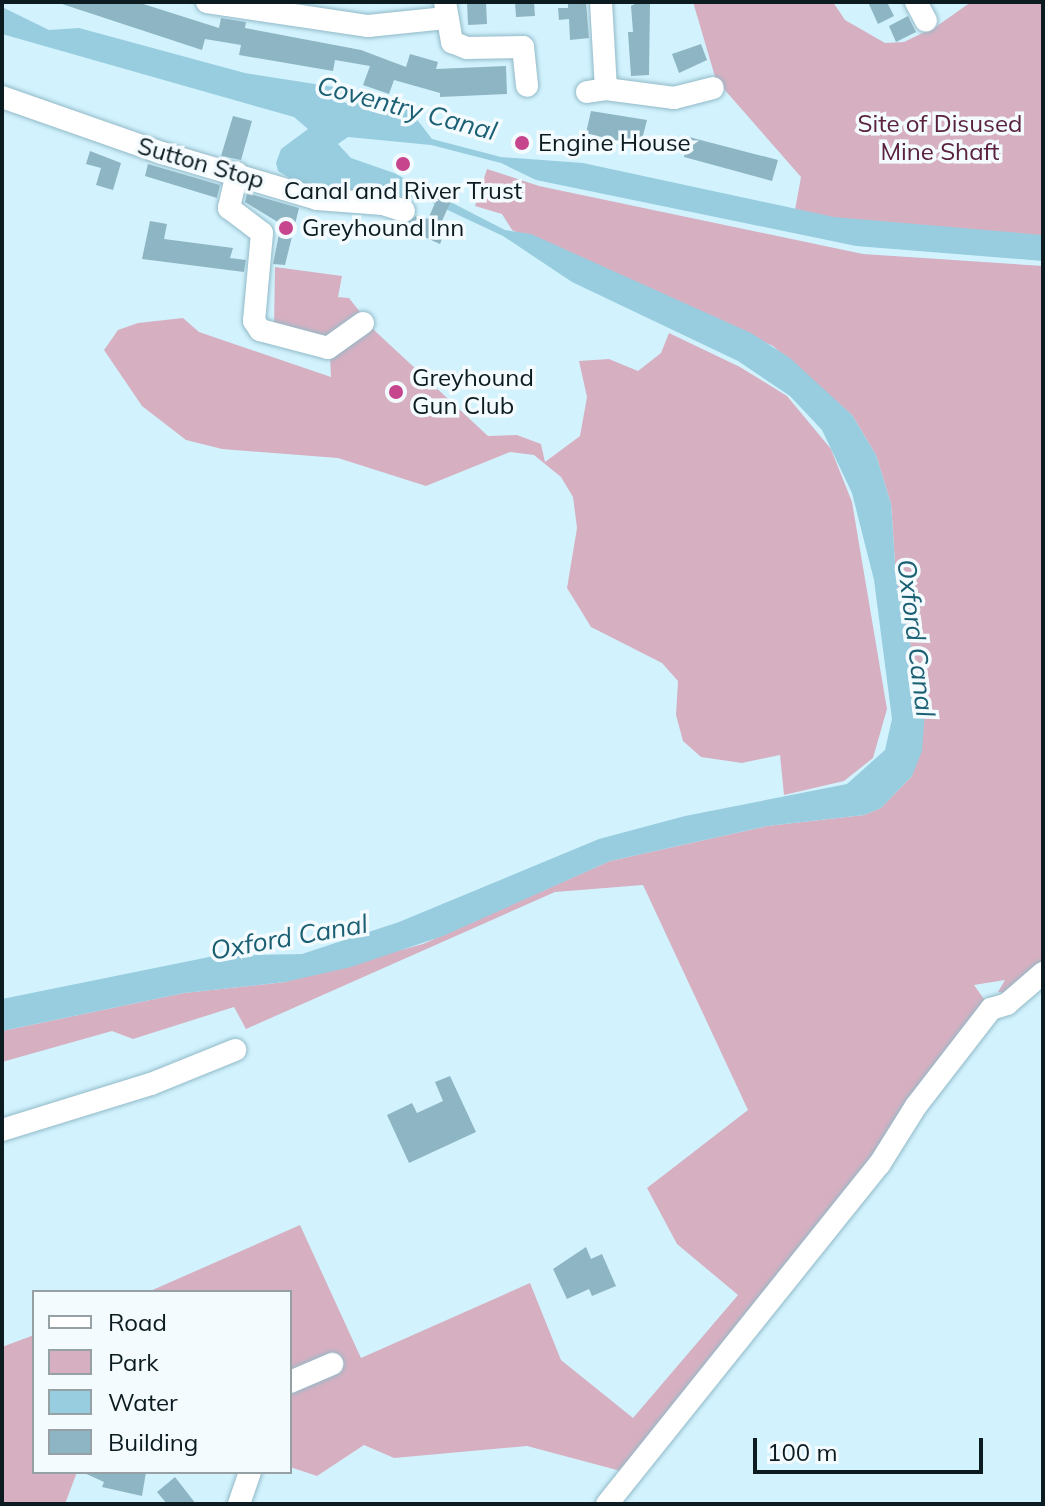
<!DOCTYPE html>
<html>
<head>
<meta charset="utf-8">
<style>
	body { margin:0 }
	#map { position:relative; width:1045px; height:1506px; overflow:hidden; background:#d2f3fe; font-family:Mulish,sans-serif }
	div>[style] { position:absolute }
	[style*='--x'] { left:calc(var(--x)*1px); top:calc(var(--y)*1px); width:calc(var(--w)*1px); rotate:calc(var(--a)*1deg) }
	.green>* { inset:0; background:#d6b0c1 }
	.water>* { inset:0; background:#98cddf }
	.building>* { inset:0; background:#8eb5c3 }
	.roads { filter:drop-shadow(0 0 2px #92b9c7) drop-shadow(0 0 2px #92b9c7) }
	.minor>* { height:22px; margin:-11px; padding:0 11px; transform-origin:11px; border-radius:11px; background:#fff }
	.dots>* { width:22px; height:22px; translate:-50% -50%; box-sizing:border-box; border:4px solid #f3fbfe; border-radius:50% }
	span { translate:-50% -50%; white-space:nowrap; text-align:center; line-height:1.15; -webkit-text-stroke:7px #f3fbfe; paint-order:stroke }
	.park-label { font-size:24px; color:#5a223f }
	.poi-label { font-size:24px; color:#0b1b20 }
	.left { translate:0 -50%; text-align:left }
	.street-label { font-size:24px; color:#0b1b20 }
	.water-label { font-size:26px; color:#1b5f73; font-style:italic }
	.frame { position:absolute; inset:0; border:4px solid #0b1b20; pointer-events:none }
	.legend { position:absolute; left:32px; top:1290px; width:260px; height:184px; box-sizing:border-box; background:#f3fbfe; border:2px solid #96a1a5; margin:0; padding:10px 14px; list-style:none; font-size:24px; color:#0b1b20 }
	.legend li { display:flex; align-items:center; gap:16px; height:40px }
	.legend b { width:40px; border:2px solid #96a1a5 }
	.scale { position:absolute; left:753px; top:1438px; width:230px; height:36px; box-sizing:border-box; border:4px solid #0b1b20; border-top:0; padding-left:10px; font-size:24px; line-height:28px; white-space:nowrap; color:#0b1b20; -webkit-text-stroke:6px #f3fbfe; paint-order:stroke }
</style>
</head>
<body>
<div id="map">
	<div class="green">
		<div style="clip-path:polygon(693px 2px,833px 2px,845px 20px,885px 43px,904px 42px,937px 26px,971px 2px,1043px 2px,1043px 249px,793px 221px,801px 177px,716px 80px)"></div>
		<div style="clip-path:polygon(487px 169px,539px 186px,863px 254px,1043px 266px,1043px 967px,1013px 993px,998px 992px,1005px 980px,974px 985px,991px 1009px,632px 1474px,527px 1446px,394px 1458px,364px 1445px,317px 1476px,290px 1467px,290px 1292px,148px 1292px,300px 1225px,361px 1358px,530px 1283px,561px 1360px,633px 1418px,738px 1295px,677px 1244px,647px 1188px,748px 1110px,643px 885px,555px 892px,246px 1029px,234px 1007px,133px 1039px,112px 1031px,2px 1062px,2px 1031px,184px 993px,285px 982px,423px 944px,610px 861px,767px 826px,864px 815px,881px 808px,912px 776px,925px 712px,896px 577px,891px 504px,876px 455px,852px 415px,773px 346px,512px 230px,502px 214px,475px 206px)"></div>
		<div style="clip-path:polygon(275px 267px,342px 276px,338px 297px,349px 298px,375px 331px,488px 436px,517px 435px,541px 444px,545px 462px,580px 436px,587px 397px,579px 361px,609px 359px,638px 371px,661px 353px,669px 333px,740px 367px,787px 396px,831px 449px,852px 502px,887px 709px,873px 758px,844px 781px,784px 795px,780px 755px,742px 763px,701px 757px,683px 741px,676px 715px,678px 681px,662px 663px,591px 627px,567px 588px,577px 528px,573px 497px,561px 477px,534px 455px,510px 452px,426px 486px,338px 458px,222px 449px,186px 440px,142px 406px,104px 350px,118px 330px,138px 323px,183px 318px,199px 332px,331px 377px,329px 336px,274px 327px)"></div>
		<div style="clip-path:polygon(34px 1335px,34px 1472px,77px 1472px,65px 1504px,2px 1504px,2px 1347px)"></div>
	</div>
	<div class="water">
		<div style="clip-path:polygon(2px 7px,49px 30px,79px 28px,245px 73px,347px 89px,409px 109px,432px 139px,501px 157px,583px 163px,834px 217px,1043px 235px,1043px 261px,856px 246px,536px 180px,501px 163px,431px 145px,348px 137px,338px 144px,351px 158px,394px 173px,505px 230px,531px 234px,751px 333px,790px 358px,852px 415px,876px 455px,891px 504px,896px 577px,925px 712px,922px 751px,912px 776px,881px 808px,864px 815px,767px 826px,610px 861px,443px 936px,351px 967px,285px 982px,184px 993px,2px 1031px,2px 999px,214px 956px,302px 954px,399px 922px,599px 839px,685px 816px,847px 784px,885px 750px,892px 719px,874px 580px,852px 493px,822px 430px,790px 396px,738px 361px,572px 282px,503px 236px,422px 198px,318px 191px,295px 181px,278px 171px,276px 163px,281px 149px,308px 129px,294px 117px,2px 34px)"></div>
	</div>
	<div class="building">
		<div style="clip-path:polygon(56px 2px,137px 2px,219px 28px,221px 18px,246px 22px,245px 28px,361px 50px,406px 67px,410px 54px,438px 62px,436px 69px,506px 66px,507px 94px,440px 97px,440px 93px,394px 80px,389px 94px,363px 85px,370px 66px,335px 60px,333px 71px,239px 55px,241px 45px,205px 39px,202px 50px)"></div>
		<div style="clip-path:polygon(467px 2px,486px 2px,487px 24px,468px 25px)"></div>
		<div style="clip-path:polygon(515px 2px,534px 2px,535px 16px,516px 17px)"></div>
		<div style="clip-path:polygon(568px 2px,586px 2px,589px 38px,570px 40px,569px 19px,559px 20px,558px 8px,568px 8px)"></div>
		<div style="clip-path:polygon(638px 2px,650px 2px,649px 75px,631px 76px,628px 32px,633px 32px,631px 6px)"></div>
		<div style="clip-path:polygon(868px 2px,887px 2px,894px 16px,878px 24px)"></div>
		<div style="clip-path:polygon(908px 16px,916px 32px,896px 42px,889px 26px)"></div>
		<div style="clip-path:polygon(701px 44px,707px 60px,679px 73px,672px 54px)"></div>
		<div style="clip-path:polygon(591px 111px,647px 120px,640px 147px,586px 133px)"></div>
		<div style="clip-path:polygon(233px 116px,252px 121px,241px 160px,221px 156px)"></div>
		<div style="clip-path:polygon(689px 137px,778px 160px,772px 181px,684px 157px)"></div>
		<div style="clip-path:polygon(90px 151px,121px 163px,113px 190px,96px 185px,101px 168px,86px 164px)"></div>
		<div style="clip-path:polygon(399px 156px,411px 159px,407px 172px,395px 168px)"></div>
		<div style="clip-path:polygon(148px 164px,220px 185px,217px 198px,145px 176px)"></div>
		<div style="clip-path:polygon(442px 187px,455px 192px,442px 221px,448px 224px,440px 244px,402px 227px,417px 215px,428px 219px)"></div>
		<div style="clip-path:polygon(247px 193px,299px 208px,285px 265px,273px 264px,281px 224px,245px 202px)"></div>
		<div style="clip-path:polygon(150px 221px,167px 224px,164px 239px,233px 248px,230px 258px,246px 260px,244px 272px,142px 259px)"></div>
		<div style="clip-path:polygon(450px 1076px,476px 1132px,409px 1163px,387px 1115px,412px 1103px,417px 1113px,443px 1101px,435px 1082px)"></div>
		<div style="clip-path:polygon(586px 1247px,591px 1259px,602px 1254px,616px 1286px,592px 1296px,589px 1289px,567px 1299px,553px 1269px)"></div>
		<div style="clip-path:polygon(82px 1472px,146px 1472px,142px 1496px,102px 1487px,104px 1482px)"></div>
		<div style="clip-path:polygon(175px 1477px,196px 1504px,167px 1504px,157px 1492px)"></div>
	</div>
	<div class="roads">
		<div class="minor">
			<div style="--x:207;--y:2;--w:163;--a:8.5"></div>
			<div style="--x:368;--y:26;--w:78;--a:-5.9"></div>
			<div style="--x:445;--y:2;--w:41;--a:80.1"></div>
			<div style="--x:452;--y:42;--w:16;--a:22"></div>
			<div style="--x:467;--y:48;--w:56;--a:-1"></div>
			<div style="--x:523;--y:47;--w:39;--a:84"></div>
			<div style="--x:916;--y:2;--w:21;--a:62"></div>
			<div style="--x:606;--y:89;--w:69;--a:7.5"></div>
			<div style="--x:674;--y:98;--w:40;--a:-14.4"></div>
			<div style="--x:587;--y:92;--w:19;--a:-9"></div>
			<div style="--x:606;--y:89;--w:87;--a:-93.3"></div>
			<div style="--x:2;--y:97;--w:170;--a:19.3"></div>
			<div style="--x:162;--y:153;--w:162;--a:16.5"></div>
			<div style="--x:317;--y:199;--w:66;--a:4.3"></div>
			<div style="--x:383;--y:204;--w:22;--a:18"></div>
			<div style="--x:237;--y:173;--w:36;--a:103"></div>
			<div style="--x:229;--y:208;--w:41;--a:37.1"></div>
			<div style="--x:262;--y:233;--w:88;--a:95.2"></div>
			<div style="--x:254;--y:321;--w:11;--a:56"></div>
			<div style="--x:260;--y:330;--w:70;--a:14.8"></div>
			<div style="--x:328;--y:348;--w:43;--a:-35.5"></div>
			<div style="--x:2;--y:1130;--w:156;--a:-17.2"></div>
			<div style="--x:151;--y:1084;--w:91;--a:-22"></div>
			<div style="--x:290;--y:1382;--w:46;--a:-23.2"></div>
			<div style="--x:239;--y:1504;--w:34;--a:-71"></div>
			<div style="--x:607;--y:1504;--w:435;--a:-51.3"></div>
			<div style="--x:879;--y:1165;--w:70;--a:-57.9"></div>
			<div style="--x:916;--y:1106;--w:123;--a:-52.3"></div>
			<div style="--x:991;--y:1009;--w:17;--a:-17"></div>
			<div style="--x:1007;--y:1004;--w:48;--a:-40.7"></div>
		</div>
	</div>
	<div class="dots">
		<div style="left:522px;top:143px;background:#c7458d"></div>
		<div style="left:403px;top:164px;background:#c7458d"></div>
		<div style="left:286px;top:228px;background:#c7458d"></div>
		<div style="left:396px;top:392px;background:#c7458d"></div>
	</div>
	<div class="park-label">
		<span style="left:940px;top:138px">Site of Disused<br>Mine Shaft</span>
	</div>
	<div class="poi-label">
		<span class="left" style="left:538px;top:143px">Engine House</span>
		<span style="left:403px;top:191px">Canal and River Trust</span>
		<span class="left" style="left:302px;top:228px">Greyhound Inn</span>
		<span class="left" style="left:412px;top:392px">Greyhound<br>Gun Club</span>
	</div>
	<div class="street-label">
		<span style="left:201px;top:163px;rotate:16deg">Sutton Stop</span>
	</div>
	<div class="water-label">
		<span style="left:407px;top:108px;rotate:15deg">Coventry Canal</span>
		<span style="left:916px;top:638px;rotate:83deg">Oxford Canal</span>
		<span style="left:289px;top:937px;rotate:-10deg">Oxford Canal</span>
	</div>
	<div class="frame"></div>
	<ul class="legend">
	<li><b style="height:10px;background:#fff"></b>Road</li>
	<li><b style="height:22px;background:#d6b0c1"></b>Park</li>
	<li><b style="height:22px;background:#98cddf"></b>Water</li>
	<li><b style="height:22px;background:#8eb5c3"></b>Building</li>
	</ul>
	<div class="scale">100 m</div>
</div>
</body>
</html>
